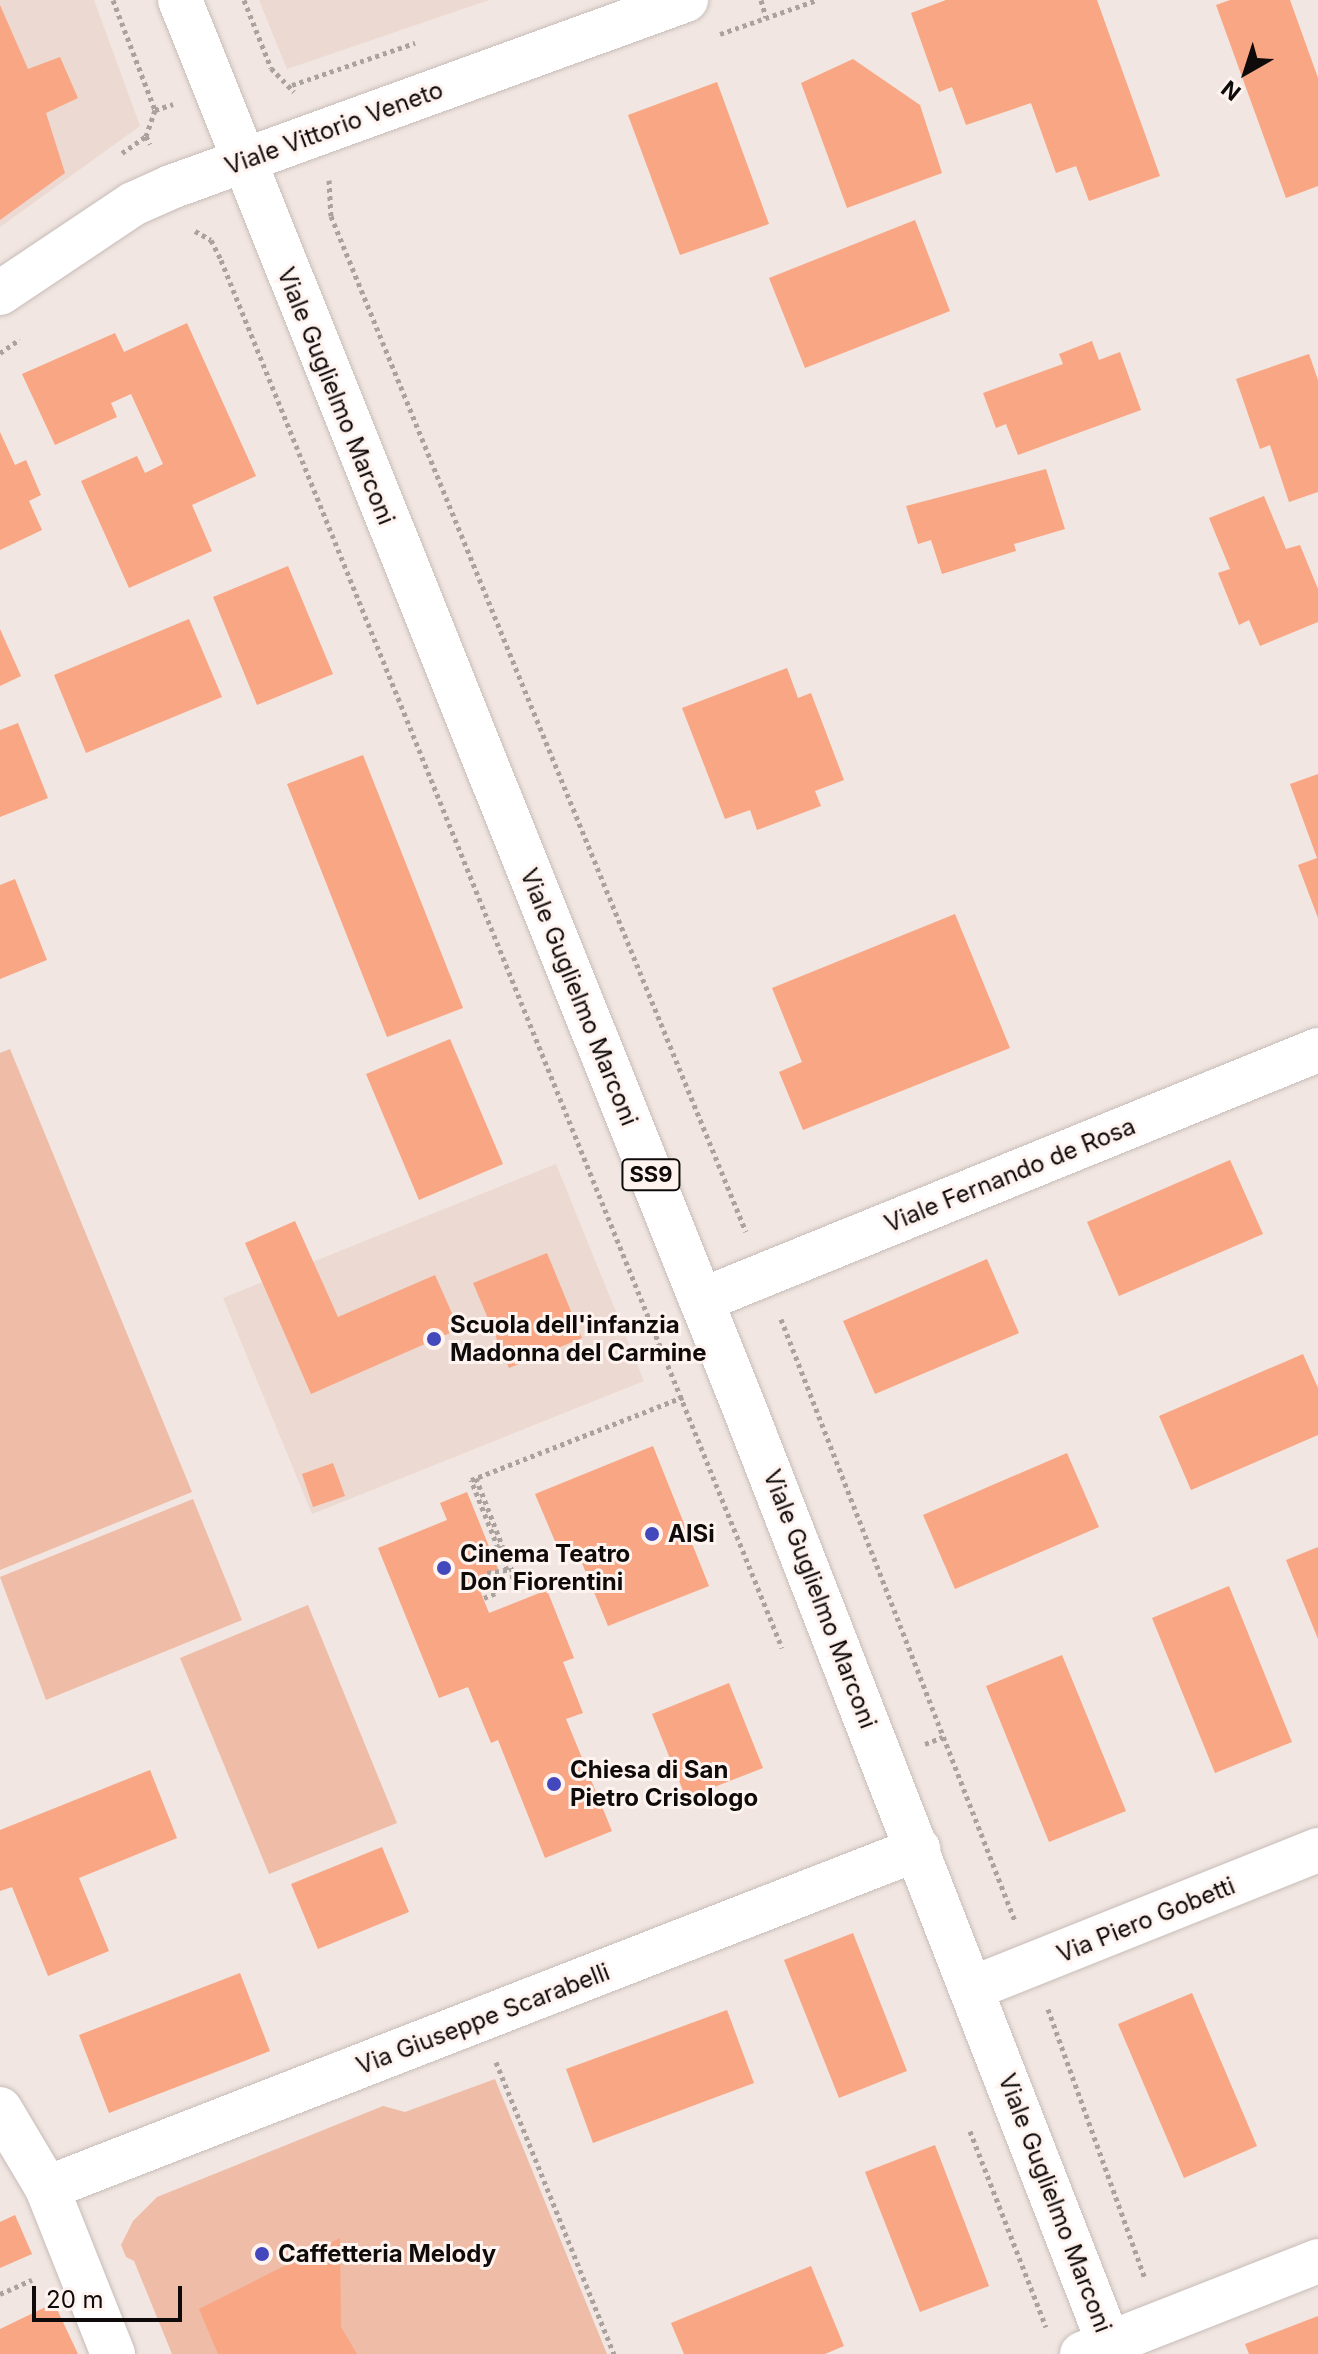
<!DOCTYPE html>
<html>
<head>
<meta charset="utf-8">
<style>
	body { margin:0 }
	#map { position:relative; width:1318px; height:2354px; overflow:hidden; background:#f1e6e1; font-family:Inter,sans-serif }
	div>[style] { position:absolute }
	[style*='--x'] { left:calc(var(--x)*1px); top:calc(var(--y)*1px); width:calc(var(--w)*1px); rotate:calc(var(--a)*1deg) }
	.built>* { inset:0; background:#ecd9d1 }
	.green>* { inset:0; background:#efbca7 }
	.building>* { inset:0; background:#f8a683 }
	.path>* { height:5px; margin-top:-2.5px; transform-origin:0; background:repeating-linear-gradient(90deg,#aba29e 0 4px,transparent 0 8px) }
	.roads { filter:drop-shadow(0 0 2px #c7bcb8) drop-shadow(0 0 2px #c7bcb8) }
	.minor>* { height:44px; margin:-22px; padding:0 22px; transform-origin:22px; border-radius:22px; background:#fff }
	.major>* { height:44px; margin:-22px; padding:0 22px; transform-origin:22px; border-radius:22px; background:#fff }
	.dots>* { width:22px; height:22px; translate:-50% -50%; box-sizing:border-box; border:4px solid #fff3ef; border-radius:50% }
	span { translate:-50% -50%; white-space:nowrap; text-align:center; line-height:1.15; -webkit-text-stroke:6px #fff3ef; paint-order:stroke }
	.shield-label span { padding:2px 6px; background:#fff3ef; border:2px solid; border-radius:6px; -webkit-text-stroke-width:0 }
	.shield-label { font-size:22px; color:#0f0b0a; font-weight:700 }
	.street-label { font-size:24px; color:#0f0b0a }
	.poi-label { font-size:24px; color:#0f0b0a; font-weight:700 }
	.left { translate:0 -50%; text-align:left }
	.north { position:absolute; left:1206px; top:32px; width:80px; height:80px; -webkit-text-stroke:6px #fff3ef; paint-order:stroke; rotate:219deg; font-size:22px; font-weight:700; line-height:32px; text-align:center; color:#0f0b0a }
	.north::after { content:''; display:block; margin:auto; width:28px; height:36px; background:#0f0b0a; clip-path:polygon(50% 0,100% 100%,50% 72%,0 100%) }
	.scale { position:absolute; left:32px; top:2286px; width:150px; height:36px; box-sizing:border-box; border:4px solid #0f0b0a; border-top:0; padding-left:10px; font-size:24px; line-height:28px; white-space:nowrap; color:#0f0b0a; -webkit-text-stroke:6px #fff3ef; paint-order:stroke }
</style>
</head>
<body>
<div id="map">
	<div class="built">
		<div style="clip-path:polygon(0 0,94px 0,140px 126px,0 227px)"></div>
		<div style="clip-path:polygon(259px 0,489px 0,287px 69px)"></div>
		<div style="clip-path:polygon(556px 1164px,644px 1381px,312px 1514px,223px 1298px)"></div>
	</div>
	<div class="green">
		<div style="clip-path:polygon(10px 1049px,192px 1492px,0 1570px,0 1053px)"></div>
		<div style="clip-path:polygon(193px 1499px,242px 1620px,46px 1700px,0 1577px)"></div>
		<div style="clip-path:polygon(308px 1605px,397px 1823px,269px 1874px,180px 1658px)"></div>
		<div style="clip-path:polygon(495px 2079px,607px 2354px,172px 2354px,134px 2261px,126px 2257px,121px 2245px,133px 2221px,157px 2197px,383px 2106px,405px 2112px)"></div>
	</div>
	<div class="building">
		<div style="clip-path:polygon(946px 0,1097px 0,1160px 176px,1089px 201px,1076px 166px,1056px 173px,1031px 103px,966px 125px,952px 87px,939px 92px,911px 13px)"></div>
		<div style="clip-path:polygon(1230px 0,1290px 0,1318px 78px,1318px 186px,1286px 198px,1216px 5px)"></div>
		<div style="clip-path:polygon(0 5px,28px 69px,60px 57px,78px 98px,46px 113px,65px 173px,0 220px)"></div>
		<div style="clip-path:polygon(853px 59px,920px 105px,942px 173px,847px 208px,801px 83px)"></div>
		<div style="clip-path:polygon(717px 82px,769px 224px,680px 255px,628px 115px)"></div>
		<div style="clip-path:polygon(915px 220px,950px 311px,805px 368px,769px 278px)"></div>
		<div style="clip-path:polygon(187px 323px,256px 476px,192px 505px,212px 551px,129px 588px,81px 481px,137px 456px,145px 473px,163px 464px,131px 394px,111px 403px,117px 417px,55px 445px,22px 374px,115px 333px,124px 352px)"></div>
		<div style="clip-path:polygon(1092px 341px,1099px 360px,1120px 352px,1141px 410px,1018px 455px,1006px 424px,996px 428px,983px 393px,1063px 364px,1059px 354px)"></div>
		<div style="clip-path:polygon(1309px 354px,1318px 380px,1318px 492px,1289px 502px,1270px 445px,1260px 449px,1236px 379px)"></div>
		<div style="clip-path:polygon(0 432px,15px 465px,26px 460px,41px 495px,29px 501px,42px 530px,0 550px)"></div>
		<div style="clip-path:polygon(1046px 469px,1065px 529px,1014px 544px,1016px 551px,942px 574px,931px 540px,918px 544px,906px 506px)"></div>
		<div style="clip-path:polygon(1264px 496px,1286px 549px,1300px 545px,1318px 589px,1318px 622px,1260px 646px,1249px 620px,1239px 625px,1218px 573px,1230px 569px,1209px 518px)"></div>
		<div style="clip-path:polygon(288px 566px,333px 674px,257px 705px,213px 597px)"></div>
		<div style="clip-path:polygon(189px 619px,222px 697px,86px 753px,54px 675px)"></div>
		<div style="clip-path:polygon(0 629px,21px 676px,0 686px)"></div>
		<div style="clip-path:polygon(787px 668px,798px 698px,811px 693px,844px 780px,815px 791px,821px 806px,757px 830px,750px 810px,725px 819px,682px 708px)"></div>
		<div style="clip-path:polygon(18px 723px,48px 798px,0 817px,0 730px)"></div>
		<div style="clip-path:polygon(363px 755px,463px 1008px,387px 1037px,287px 784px)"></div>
		<div style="clip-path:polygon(1318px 774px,1318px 918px,1298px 865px,1317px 858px,1290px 784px)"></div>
		<div style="clip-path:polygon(15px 879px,47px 960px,0 979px,0 885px)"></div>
		<div style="clip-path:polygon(955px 914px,1010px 1048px,803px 1130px,779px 1072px,802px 1062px,772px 988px)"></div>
		<div style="clip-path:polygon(450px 1039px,503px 1164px,419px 1200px,366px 1074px)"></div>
		<div style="clip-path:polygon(1230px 1160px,1263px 1234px,1119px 1296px,1087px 1222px)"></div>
		<div style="clip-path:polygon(295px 1221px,338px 1317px,435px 1275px,459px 1329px,311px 1394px,245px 1243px)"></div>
		<div style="clip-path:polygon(547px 1253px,582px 1338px,509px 1368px,473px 1283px)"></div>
		<div style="clip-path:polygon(987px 1259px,1019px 1333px,875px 1394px,843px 1321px)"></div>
		<div style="clip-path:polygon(1303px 1354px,1318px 1388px,1318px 1435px,1191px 1490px,1159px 1416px)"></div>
		<div style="clip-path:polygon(653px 1446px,709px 1586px,608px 1626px,577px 1551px,562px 1558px,535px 1494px)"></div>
		<div style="clip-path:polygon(1067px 1453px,1099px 1527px,955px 1589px,923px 1515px)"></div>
		<div style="clip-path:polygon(333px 1463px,345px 1496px,313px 1507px,302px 1474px)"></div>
		<div style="clip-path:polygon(467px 1492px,498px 1569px,475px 1578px,489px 1613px,547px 1590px,574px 1658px,563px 1662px,583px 1713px,566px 1719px,612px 1831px,545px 1858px,498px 1740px,491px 1743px,468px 1687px,439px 1698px,378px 1548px,447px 1520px,440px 1503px)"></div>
		<div style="clip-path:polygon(1318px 1547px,1318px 1639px,1286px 1560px)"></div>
		<div style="clip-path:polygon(1229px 1586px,1292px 1742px,1215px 1773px,1152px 1618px)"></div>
		<div style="clip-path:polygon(1062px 1655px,1126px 1811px,1049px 1842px,986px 1686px)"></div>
		<div style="clip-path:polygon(729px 1683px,763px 1768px,686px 1798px,652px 1714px)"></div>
		<div style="clip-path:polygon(150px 1770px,177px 1838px,79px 1878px,109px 1951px,48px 1976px,12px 1887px,0 1891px,0 1830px)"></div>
		<div style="clip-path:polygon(382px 1847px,409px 1912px,318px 1949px,291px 1884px)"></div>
		<div style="clip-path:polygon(853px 1933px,907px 2071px,839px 2098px,784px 1960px)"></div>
		<div style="clip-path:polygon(240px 1973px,270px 2051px,109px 2113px,79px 2035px)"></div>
		<div style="clip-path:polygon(1192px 1993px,1257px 2146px,1184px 2178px,1118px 2024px)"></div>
		<div style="clip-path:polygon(727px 2010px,754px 2083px,593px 2143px,566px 2069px)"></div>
		<div style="clip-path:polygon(935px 2145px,989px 2286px,920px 2312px,865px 2172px)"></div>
		<div style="clip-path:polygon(15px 2215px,32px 2254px,0 2268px,0 2222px)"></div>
		<div style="clip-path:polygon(340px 2238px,341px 2327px,357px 2354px,218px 2354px,199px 2309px)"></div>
		<div style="clip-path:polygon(811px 2266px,844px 2346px,825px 2354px,684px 2354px,671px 2323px)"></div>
		<div style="clip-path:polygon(54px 2303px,78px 2354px,0 2354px,0 2329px)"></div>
		<div style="clip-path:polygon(1318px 2316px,1318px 2354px,1249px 2354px,1245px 2344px)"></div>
	</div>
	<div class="path">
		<div style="--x:113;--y:0;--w:118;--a:69.1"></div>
		<div style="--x:155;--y:110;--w:28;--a:109"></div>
		<div style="--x:146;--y:136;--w:9;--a:63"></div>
		<div style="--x:244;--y:0;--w:73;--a:68.3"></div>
		<div style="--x:271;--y:68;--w:33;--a:46"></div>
		<div style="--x:761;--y:0;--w:18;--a:74"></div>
		<div style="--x:720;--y:34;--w:103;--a:-19.3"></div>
		<div style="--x:292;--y:85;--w:130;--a:-18.9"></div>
		<div style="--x:155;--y:110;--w:19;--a:-18"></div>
		<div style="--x:122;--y:153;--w:29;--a:-35"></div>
		<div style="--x:329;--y:180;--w:36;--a:87"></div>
		<div style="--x:331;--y:216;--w:1097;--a:67.78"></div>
		<div style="--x:195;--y:231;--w:18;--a:29"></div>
		<div style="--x:211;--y:240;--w:22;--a:63"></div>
		<div style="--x:221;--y:260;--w:1497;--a:67.99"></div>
		<div style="--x:0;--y:353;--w:24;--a:-35"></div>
		<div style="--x:781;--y:1319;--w:646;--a:68.76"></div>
		<div style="--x:476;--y:1478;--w:105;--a:68.8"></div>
		<div style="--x:514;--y:1576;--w:24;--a:158"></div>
		<div style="--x:487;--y:1573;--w:20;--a:-9"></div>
		<div style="--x:507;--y:1570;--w:97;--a:-111.8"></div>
		<div style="--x:471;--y:1480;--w:228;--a:-21.4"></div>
		<div style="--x:484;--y:1598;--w:13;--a:-23"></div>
		<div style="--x:496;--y:1593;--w:10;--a:-114"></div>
		<div style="--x:925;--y:1744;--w:19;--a:-21"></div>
		<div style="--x:1048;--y:2009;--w:286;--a:70.2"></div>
		<div style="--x:496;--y:2062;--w:315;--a:68"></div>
		<div style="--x:970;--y:2131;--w:210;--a:68.8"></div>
		<div style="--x:0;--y:2294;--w:35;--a:-24"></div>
	</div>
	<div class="roads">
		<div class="minor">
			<div style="--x:0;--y:293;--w:160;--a:-33.8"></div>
			<div style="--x:133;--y:204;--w:42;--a:-24.1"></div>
			<div style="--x:171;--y:187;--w:548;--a:-19.96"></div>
			<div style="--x:702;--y:1300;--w:665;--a:-22.09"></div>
			<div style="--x:973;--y:1988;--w:372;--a:-21.8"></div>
			<div style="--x:0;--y:2109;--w:92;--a:59.3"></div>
			<div style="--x:47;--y:2188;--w:179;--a:68.3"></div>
			<div style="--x:47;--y:2188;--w:935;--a:-21.27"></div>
			<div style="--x:1082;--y:2354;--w:254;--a:-21.5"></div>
		</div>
		<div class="major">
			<div style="--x:180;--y:0;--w:1510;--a:68.16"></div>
			<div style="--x:742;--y:1402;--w:1022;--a:68.71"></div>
		</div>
	</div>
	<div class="dots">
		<div style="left:434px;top:1339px;background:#4348bc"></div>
		<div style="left:652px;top:1534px;background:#4348bc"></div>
		<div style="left:444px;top:1568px;background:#4348bc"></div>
		<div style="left:554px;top:1784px;background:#4348bc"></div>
		<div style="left:262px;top:2254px;background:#4348bc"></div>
	</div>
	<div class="shield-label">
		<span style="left:651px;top:1175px">SS9</span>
	</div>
	<div class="street-label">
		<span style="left:334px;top:128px;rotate:-20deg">Viale Vittorio Veneto</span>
		<span style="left:336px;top:396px;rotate:68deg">Viale Guglielmo Marconi</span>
		<span style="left:579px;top:997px;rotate:68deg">Viale Guglielmo Marconi</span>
		<span style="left:1010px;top:1175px;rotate:-22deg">Viale Fernando de Rosa</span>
		<span style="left:820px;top:1599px;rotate:69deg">Viale Guglielmo Marconi</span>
		<span style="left:1146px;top:1920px;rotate:-22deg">Via Piero Gobetti</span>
		<span style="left:483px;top:2019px;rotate:-21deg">Via Giuseppe Scarabelli</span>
		<span style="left:1055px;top:2203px;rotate:69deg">Viale Guglielmo Marconi</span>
	</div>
	<div class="poi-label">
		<span class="left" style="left:450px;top:1339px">Scuola dell'infanzia<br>Madonna del Carmine</span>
		<span class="left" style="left:668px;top:1534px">AlSi</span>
		<span class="left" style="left:460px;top:1568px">Cinema Teatro<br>Don Fiorentini</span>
		<span class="left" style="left:570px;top:1784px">Chiesa di San<br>Pietro Crisologo</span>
		<span class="left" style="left:278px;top:2254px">Caffetteria Melody</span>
	</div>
	<div class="north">N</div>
	<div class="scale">20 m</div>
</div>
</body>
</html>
